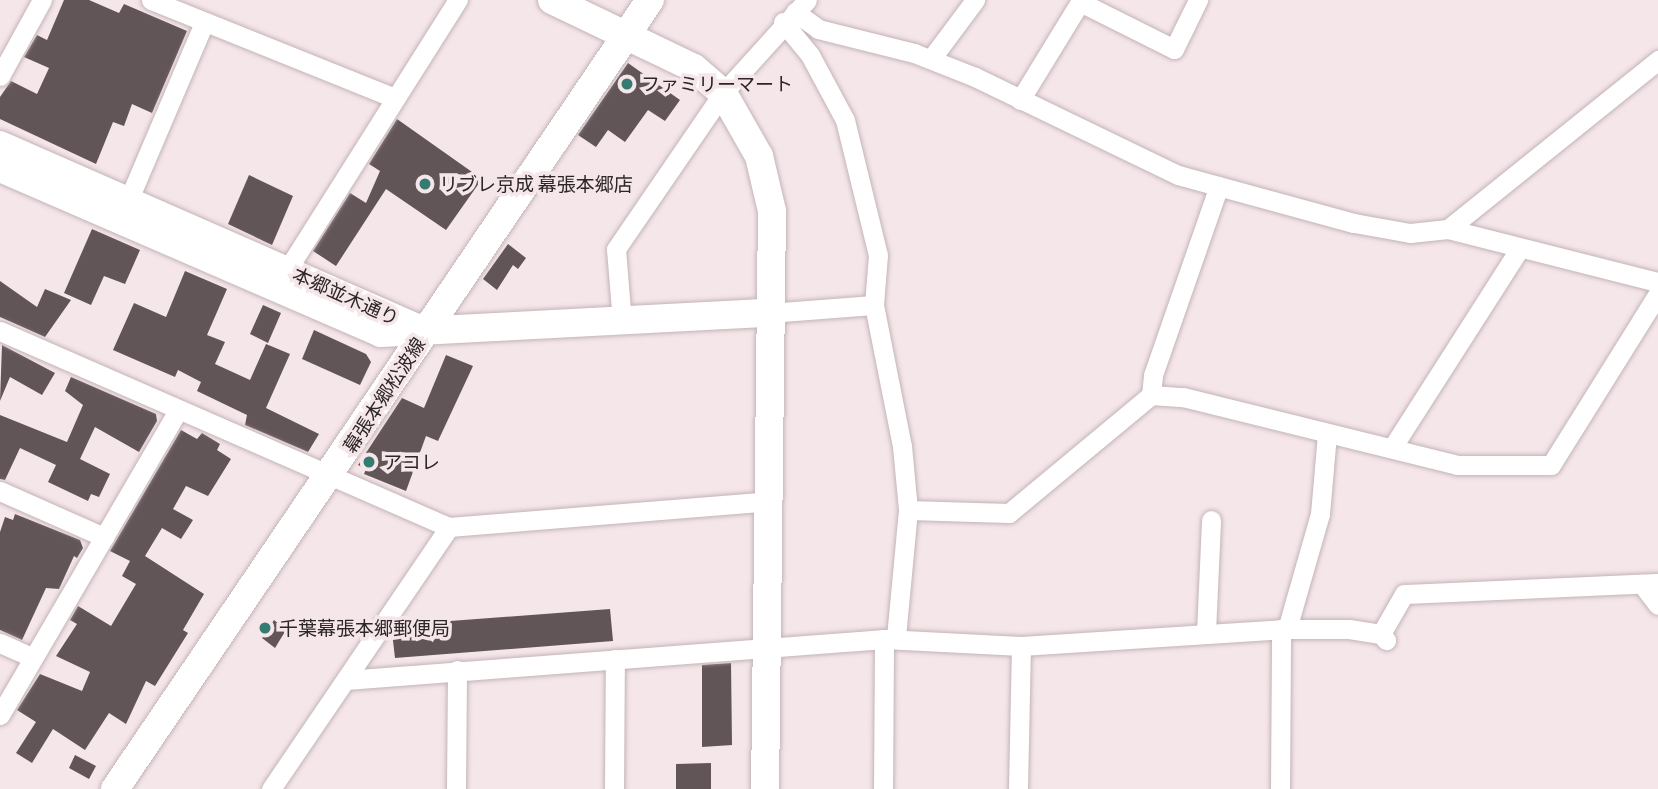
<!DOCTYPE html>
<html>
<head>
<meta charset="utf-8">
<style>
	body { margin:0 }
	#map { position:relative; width:1658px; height:789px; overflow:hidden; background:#f5e6e9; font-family:Commissioner,"Noto Sans JP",sans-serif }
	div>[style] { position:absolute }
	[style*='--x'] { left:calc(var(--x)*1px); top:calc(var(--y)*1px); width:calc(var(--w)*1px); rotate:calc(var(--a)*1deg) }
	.building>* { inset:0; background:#625558 }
	.roads { filter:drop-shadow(0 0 2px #c3b4b7) drop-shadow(0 0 2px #c3b4b7) }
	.street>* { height:19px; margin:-9.5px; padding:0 9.5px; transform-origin:9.5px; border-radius:9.5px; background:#fff }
	.secondary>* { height:28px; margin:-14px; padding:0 14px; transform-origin:14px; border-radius:14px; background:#fff }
	.dots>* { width:19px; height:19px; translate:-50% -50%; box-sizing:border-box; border:4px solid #f5e6e9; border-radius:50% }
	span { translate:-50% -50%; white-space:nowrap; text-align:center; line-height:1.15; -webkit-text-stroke:7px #f5e6e9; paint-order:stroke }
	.poi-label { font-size:19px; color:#2c2627 }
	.left { translate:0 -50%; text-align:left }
	.street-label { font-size:19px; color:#2c2627 }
</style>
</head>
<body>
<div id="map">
	<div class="building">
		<div style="clip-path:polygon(64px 0,89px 0,119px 13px,124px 4px,187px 31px,152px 113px,132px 104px,124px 126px,113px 122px,96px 164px,0 119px,0 97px,11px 81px,37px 94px,49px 68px,24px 57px,37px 35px,47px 40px)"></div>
		<div style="clip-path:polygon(628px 63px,680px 100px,665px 121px,648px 110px,625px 142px,608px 130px,596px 147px,578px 135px)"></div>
		<div style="clip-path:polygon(397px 119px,482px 179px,446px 230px,386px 189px,336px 266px,313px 251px,350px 193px,366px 203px,380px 171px,369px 164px)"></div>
		<div style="clip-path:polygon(249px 175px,293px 196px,272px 245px,228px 224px)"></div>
		<div style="clip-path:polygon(92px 229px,140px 250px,125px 284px,104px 276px,91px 305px,64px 293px)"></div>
		<div style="clip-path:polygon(508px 244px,526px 258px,518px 269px,513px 265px,497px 290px,483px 279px)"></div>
		<div style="clip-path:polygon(185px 271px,227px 289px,207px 335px,225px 342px,215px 364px,250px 380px,266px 344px,290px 354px,266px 408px,319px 434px,308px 452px,245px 425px,247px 415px,197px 391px,201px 382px,178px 370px,175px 377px,113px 350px,134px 303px,166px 317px)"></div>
		<div style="clip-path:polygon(0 281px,37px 307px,45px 289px,71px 300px,45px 337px,0 317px)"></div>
		<div style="clip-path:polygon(263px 305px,281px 313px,268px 343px,250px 334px)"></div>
		<div style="clip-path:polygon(314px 330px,366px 354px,371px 362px,360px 385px,302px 359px)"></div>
		<div style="clip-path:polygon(2px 345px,55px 373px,42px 395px,10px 377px,0 401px)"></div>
		<div style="clip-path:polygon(446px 355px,473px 366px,438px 441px,426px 436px,406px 491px,364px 474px,366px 469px,358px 465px,402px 398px,424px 408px)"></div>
		<div style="clip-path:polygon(71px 377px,156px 414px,157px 421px,139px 452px,95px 427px,80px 459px,110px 474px,99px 497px,91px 494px,88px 501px,48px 482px,56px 465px,20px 448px,5px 480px,0 479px,0 415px,67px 442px,83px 405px,65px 391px)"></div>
		<div style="clip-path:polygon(181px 430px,197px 439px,202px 433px,220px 444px,217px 450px,231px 459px,208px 496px,186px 486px,173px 509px,193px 520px,181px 539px,162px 528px,145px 556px,204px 594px,183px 630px,188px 633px,155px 686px,146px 681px,126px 724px,109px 713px,85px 750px,53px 729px,32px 763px,16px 753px,36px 722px,17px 710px,40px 674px,82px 691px,90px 672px,56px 656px,77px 624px,70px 620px,78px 606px,111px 626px,136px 584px,122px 576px,130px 561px,110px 551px)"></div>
		<div style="clip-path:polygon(15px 514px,80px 540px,83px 548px,77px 558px,74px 556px,59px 589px,46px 588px,22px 640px,0 630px,0 532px,5px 517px,13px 520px)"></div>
		<div style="clip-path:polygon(610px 609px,613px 641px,395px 658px,392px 632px,397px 625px)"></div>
		<div style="clip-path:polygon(274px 620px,286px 630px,275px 648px,262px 638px)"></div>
		<div style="clip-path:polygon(731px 663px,732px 745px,702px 747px,702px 665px)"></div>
		<div style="clip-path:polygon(75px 755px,96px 766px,89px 779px,69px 768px)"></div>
		<div style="clip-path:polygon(711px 763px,711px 789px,676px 789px,676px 764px)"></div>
	</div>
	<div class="roads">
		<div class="street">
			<div style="--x:151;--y:0;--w:263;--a:21.9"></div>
			<div style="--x:795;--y:12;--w:29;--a:36"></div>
			<div style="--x:818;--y:29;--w:99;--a:14"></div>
			<div style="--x:914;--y:53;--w:66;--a:21.5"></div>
			<div style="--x:975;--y:77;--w:225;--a:25.8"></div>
			<div style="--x:1178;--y:175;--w:182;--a:15.3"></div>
			<div style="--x:1354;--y:223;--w:57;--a:10.1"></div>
			<div style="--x:1410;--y:233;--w:38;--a:-6"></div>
			<div style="--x:1448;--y:229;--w:217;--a:14.2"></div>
			<div style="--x:783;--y:22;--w:43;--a:50.7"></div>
			<div style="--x:810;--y:55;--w:74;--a:61.7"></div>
			<div style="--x:845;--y:120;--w:139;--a:76.3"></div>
			<div style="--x:878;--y:255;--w:50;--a:94.6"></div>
			<div style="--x:874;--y:305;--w:144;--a:78.8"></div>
			<div style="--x:902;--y:446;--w:64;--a:84.6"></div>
			<div style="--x:908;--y:510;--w:129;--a:95.4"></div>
			<div style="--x:931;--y:59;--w:74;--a:-53.3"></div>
			<div style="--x:0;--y:76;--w:87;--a:-61.1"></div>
			<div style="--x:1020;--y:100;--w:115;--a:-58.5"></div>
			<div style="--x:1080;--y:2;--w:105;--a:26.6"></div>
			<div style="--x:1174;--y:49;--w:55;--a:-63.9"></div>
			<div style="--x:128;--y:201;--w:194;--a:-66.9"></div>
			<div style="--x:1448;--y:229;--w:270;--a:-38.8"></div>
			<div style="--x:287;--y:270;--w:320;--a:-57.7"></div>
			<div style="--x:768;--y:313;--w:106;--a:-4.3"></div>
			<div style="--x:622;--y:322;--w:73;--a:-94.7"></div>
			<div style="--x:616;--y:249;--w:189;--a:-55.6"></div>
			<div style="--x:723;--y:93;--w:125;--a:-47.9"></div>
			<div style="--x:0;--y:331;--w:490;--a:23.6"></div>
			<div style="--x:449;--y:527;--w:321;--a:-4.6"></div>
			<div style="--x:1151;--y:395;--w:20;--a:-84"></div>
			<div style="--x:1153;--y:375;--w:200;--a:-70.8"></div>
			<div style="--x:1392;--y:448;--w:237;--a:-57.4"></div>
			<div style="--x:0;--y:491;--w:114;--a:23.9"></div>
			<div style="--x:908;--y:510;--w:101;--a:1.7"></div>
			<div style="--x:1009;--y:513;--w:185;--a:-39.7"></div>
			<div style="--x:1151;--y:395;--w:32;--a:4"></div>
			<div style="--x:1183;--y:397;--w:282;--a:13.9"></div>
			<div style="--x:1457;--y:465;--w:94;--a:0"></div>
			<div style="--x:1551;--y:465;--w:202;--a:-58"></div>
			<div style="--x:1642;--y:584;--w:26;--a:53"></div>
			<div style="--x:1287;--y:629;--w:120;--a:-74"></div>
			<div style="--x:1320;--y:514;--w:80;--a:-85"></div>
			<div style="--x:1206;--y:632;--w:112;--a:-87.4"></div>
			<div style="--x:1381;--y:634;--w:46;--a:-60.1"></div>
			<div style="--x:1404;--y:594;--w:254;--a:-2.5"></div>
			<div style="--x:0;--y:643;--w:36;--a:24"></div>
			<div style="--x:346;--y:680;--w:540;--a:-4.36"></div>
			<div style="--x:884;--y:639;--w:137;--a:2.9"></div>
			<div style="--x:1021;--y:646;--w:261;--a:-3.7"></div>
			<div style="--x:1281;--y:629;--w:68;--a:0"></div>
			<div style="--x:1349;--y:629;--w:32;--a:9"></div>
			<div style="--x:1381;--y:634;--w:8;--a:50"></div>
			<div style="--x:0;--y:715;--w:353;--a:-59.7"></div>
			<div style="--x:271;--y:789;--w:317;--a:-55.8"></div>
			<div style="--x:456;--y:789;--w:119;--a:-89.5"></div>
			<div style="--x:614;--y:789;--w:130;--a:-89.6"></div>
			<div style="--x:883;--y:789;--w:150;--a:-89.6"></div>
			<div style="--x:1018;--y:789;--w:143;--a:-88.8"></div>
			<div style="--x:1280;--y:789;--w:160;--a:-89.6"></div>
		</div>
		<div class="secondary">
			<div style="--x:552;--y:0;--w:157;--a:25.6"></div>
			<div style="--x:694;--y:68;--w:38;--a:41"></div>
			<div style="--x:723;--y:93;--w:73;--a:60.3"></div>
			<div style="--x:759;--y:156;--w:57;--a:76.7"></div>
			<div style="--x:772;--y:211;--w:578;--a:90.69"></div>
			<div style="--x:0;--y:145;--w:458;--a:23.7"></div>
			<div style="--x:0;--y:168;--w:415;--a:23.4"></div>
			<div style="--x:381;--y:333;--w:388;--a:-3"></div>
			<div style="--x:115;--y:789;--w:953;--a:-55.86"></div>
		</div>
	</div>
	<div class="dots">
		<div style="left:627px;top:84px;background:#357b71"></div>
		<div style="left:425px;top:184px;background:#357b71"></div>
		<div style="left:369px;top:462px;background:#357b71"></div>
		<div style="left:265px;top:628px;background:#357b71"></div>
	</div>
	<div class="poi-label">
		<span class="left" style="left:641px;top:84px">ファミリーマート</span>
		<span class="left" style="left:439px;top:184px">リブレ京成 幕張本郷店</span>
		<span class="left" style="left:383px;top:462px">アコレ</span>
		<span class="left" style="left:279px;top:628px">千葉幕張本郷郵便局</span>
	</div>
	<div class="street-label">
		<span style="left:346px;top:296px;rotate:24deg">本郷並木通り</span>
		<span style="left:384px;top:395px;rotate:-57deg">幕張本郷松波線</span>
	</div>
</div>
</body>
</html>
